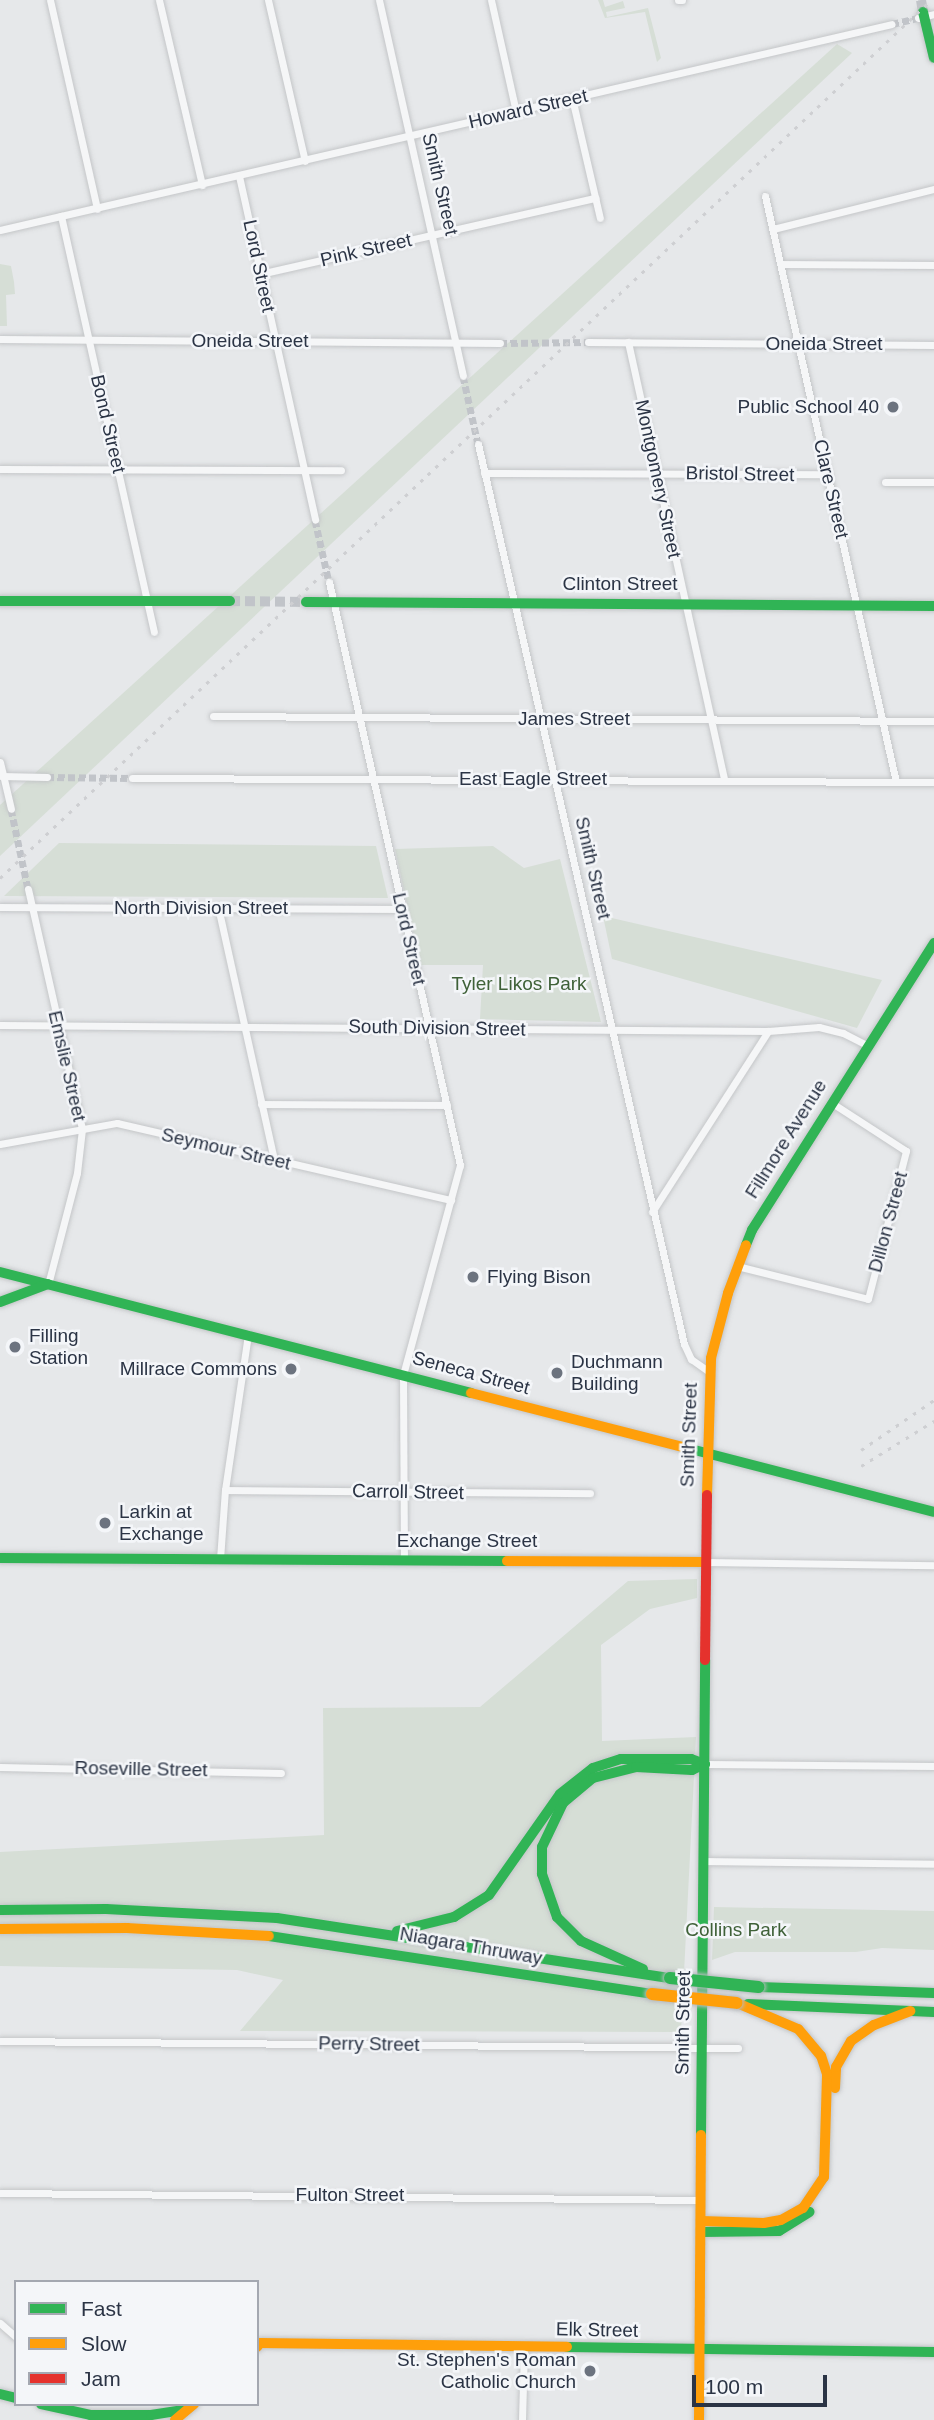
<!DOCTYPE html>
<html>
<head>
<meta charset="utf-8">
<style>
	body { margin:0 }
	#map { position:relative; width:934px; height:2420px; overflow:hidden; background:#e6e8ea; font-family:Arial,sans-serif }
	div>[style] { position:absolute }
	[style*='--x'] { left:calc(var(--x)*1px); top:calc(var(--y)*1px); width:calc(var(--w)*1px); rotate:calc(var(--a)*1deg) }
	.green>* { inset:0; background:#d6ded6 }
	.street-tunnel>* { height:7px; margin-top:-3.5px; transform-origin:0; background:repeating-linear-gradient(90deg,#c1c4c9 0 7px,transparent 0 10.5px) }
	.secondary-tunnel>* { height:10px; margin-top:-5px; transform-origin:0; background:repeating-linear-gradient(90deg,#c1c4c9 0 10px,transparent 0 15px) }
	.primary-tunnel>* { height:10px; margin-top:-5px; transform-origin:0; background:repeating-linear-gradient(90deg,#c1c4c9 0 10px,transparent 0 15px) }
	.roads { filter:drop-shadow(0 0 2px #c4c6c8) drop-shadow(0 0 2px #c4c6c8) }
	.street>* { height:7px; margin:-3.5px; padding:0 3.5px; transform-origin:3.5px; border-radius:3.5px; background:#f5f6f7 }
	.fast>* { height:10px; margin:-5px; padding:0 5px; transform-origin:5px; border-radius:5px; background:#30b455 }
	.slow>* { height:10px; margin:-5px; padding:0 5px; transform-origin:5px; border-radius:5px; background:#ff9f0a }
	.jam>* { height:10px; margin:-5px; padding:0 5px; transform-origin:5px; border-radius:5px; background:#e5322d }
	.rail>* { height:2.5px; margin-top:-1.25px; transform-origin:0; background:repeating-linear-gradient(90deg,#cecfd2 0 3.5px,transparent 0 10.5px) }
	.bridges { filter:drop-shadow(0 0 2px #b8bbbf) drop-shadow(0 0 2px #b8bbbf) }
	.fast-bridge>* { height:12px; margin:-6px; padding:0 6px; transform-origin:6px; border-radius:6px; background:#30b455 }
	.slow-bridge>* { height:12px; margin:-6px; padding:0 6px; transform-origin:6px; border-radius:6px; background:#ff9f0a }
	.dots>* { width:19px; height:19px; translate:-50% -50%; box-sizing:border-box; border:4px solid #f4f6f9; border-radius:50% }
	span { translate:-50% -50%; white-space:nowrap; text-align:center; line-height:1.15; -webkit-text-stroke:5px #f4f6f9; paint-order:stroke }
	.street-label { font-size:19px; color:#2b3445 }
	.poi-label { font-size:19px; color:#2b3445 }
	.right { translate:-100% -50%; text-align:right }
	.left { translate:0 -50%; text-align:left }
	.park-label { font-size:19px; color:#3f6138 }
	.legend { position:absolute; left:14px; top:2280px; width:245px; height:126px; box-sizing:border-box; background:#f4f6f9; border:2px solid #a4a8b1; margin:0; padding:9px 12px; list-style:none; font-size:21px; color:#2b3445 }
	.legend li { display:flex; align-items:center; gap:14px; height:35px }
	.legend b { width:35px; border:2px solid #a4a8b1 }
	.scale { position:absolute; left:692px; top:2375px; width:135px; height:32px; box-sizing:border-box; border:4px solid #2b3445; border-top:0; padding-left:9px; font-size:21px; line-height:24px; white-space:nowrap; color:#2b3445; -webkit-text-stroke:5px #f4f6f9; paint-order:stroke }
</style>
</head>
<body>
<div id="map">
	<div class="green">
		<div style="clip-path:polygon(598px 0,603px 0,605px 7px,623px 1px,625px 8px,606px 12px,607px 17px,648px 8px,661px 58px,657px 62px,645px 12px,605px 18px)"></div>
		<div style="clip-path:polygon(837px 44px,852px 53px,0 856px,0 805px)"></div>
		<div style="clip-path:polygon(0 264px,11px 266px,14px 282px,15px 294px,6px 295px,7px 326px,0 326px)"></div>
		<div style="clip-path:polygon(59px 843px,376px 846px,388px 898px,4px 896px)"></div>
		<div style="clip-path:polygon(493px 846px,524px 868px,560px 859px,601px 1022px,480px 1019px,483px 965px,420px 965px,395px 849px)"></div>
		<div style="clip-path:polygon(603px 916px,882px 980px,857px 1028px,612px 959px)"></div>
		<div style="clip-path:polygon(697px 1579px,697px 1598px,650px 1609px,601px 1645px,602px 1741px,696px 1737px,681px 2032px,240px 2031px,283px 1980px,237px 1970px,0 1966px,0 1852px,324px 1835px,323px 1708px,480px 1707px,628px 1581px)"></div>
		<div style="clip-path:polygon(714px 1907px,934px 1911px,934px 1950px,882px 1948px,856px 1952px,735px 1952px,712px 1960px)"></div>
	</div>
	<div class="street-tunnel">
		<div style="--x:892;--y:24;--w:27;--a:-13"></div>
		<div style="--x:500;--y:343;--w:88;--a:-0.7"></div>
		<div style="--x:463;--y:376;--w:70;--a:77.6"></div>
		<div style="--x:315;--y:520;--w:64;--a:77.3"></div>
		<div style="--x:47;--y:777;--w:85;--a:0.7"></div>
		<div style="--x:11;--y:809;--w:82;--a:78"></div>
	</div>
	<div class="secondary-tunnel">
		<div style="--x:921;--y:0;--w:12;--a:81"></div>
	</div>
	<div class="primary-tunnel">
		<div style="--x:230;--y:601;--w:76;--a:0.8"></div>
	</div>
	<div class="roads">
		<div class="street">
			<div style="--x:50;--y:0;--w:214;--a:77.3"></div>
			<div style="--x:159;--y:0;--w:190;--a:76.9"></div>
			<div style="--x:268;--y:0;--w:165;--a:77.1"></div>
			<div style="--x:379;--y:0;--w:385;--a:77.4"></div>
			<div style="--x:491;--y:0;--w:115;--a:77.4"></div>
			<div style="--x:678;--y:0;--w:4;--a:0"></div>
			<div style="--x:918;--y:18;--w:16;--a:-14"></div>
			<div style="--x:572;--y:98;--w:123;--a:76.9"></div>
			<div style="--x:239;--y:176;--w:352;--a:77.5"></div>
			<div style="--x:765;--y:196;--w:600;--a:77.4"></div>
			<div style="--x:61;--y:216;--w:426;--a:77.4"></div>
			<div style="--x:773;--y:229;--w:166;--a:-14"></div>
			<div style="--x:0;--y:230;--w:915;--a:-13"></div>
			<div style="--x:781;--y:264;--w:153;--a:0.4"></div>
			<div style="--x:260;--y:274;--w:344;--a:-12.8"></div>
			<div style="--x:0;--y:339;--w:500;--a:0.46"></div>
			<div style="--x:588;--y:342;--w:346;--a:0.5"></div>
			<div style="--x:628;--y:342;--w:448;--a:77.6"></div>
			<div style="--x:478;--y:444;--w:923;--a:77.11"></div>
			<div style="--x:684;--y:1344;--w:17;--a:65"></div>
			<div style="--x:691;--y:1359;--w:24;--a:35"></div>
			<div style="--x:0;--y:469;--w:341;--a:0.2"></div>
			<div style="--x:484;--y:473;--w:344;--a:0.2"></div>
			<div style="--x:885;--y:482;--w:49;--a:0"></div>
			<div style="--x:329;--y:582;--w:598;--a:77.34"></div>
			<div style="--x:460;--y:1165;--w:218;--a:105.2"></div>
			<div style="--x:403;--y:1375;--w:186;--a:89.7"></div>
			<div style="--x:213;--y:716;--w:721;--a:0.4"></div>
			<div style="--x:0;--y:762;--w:48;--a:76.8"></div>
			<div style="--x:1;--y:776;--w:46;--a:1.2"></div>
			<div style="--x:132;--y:778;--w:802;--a:0.29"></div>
			<div style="--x:28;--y:889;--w:246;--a:77.3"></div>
			<div style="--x:82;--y:1129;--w:44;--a:96.5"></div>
			<div style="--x:77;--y:1173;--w:115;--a:104.6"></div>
			<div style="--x:0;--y:907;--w:402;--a:0.3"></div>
			<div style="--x:218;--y:907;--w:259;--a:77.5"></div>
			<div style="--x:0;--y:1025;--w:768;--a:0.45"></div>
			<div style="--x:768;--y:1031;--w:51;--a:-4.5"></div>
			<div style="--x:819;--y:1027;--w:25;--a:14"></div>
			<div style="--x:843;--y:1033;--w:29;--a:27"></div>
			<div style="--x:261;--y:1104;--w:186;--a:0.3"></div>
			<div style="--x:0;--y:1144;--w:119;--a:-10.2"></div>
			<div style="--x:117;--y:1123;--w:343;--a:13"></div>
			<div style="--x:652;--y:1212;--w:215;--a:-57.3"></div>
			<div style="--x:737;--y:1266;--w:135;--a:14.1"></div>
			<div style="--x:868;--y:1299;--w:153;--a:-75.6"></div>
			<div style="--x:906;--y:1151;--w:88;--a:-147"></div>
			<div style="--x:225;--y:1490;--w:365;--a:0.5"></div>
			<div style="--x:220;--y:1559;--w:69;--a:-85.9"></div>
			<div style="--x:225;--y:1490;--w:158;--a:-81.6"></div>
			<div style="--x:706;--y:1562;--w:228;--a:0.8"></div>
			<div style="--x:705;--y:1764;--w:229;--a:0.5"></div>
			<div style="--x:0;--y:1767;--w:281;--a:1.2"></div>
			<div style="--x:704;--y:1861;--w:230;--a:0.7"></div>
			<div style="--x:0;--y:2041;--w:738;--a:0.54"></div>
			<div style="--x:0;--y:2193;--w:700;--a:0.57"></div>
			<div style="--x:0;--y:2323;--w:21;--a:41"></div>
			<div style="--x:522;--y:2420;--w:72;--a:-88.4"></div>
		</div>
		<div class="fast">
			<div style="--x:923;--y:12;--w:47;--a:76.6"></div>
			<div style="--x:0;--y:601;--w:230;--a:0"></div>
			<div style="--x:306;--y:602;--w:628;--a:0.36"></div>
			<div style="--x:746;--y:1245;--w:16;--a:-68"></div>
			<div style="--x:752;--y:1230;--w:340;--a:-57.6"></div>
			<div style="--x:0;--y:1272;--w:486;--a:14.4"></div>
			<div style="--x:0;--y:1302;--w:51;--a:-20.6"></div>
			<div style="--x:683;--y:1447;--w:259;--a:14.5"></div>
			<div style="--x:0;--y:1558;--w:507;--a:0.34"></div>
			<div style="--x:0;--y:1910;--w:106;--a:-0.5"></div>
			<div style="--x:106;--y:1909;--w:171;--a:3"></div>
			<div style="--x:277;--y:1918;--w:398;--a:8.7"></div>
			<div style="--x:397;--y:1931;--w:59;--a:-13.8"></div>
			<div style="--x:454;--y:1917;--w:41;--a:-32.2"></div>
			<div style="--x:489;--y:1895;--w:123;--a:-54.9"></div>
			<div style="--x:560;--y:1794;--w:42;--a:-38.2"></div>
			<div style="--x:593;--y:1768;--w:29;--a:-18"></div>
			<div style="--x:621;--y:1759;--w:70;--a:0"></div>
			<div style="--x:691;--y:1759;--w:15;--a:20"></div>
			<div style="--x:269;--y:1936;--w:387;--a:8.6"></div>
			<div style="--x:643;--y:1969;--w:68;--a:-155.7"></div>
			<div style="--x:581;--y:1941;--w:34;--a:-135"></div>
			<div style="--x:557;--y:1917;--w:46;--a:-109.2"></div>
			<div style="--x:542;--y:1874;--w:27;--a:-90"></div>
			<div style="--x:542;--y:1847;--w:49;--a:-64.5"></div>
			<div style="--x:563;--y:1803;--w:39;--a:-40"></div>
			<div style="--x:593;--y:1778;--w:44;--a:-14.3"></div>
			<div style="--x:636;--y:1767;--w:56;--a:3.1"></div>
			<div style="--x:692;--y:1770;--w:14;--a:-25"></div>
			<div style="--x:759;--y:1987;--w:175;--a:2"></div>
			<div style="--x:748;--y:2004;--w:186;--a:2.5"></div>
			<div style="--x:701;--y:2135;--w:475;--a:-89.5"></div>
			<div style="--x:701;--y:2232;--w:78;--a:-0.7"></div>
			<div style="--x:779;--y:2231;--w:36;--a:-32"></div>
			<div style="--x:567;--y:2347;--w:367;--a:0.8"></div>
			<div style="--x:0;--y:2394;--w:16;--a:14"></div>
			<div style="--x:41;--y:2404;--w:55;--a:12.5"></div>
			<div style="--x:90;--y:2415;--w:61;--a:0"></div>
			<div style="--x:151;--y:2415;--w:33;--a:-9"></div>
		</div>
		<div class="slow">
			<div style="--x:471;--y:1393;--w:219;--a:14.3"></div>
			<div style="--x:707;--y:1495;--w:137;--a:-88.3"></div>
			<div style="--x:711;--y:1358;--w:67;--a:-75.3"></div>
			<div style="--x:728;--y:1293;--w:51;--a:-69.4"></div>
			<div style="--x:507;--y:1561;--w:199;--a:0.3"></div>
			<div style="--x:0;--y:1929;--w:127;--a:-0.5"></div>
			<div style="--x:127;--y:1928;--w:142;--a:3.2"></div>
			<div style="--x:835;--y:2088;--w:21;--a:-87"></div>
			<div style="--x:836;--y:2067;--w:30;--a:-60"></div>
			<div style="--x:851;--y:2041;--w:28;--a:-35"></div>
			<div style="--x:874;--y:2025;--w:39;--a:-21"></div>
			<div style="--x:701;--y:2221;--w:63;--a:1.8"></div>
			<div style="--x:764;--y:2223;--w:17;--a:-10"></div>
			<div style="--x:781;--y:2220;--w:25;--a:-29"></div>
			<div style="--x:803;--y:2208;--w:37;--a:-56"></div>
			<div style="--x:824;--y:2177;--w:103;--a:-88.3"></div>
			<div style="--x:827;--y:2074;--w:19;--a:-108"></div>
			<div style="--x:821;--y:2056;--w:35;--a:-130"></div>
			<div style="--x:798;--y:2029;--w:66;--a:-156.9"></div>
			<div style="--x:257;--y:2347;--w:5;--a:-53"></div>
			<div style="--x:260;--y:2343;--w:307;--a:0.7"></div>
			<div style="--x:175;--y:2420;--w:25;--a:-40"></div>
			<div style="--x:699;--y:2420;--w:285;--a:-89.6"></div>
		</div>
		<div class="jam">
			<div style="--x:705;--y:1660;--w:165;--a:-89.3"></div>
		</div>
	</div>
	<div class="rail">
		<div style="--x:0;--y:878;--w:1280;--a:-43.32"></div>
		<div style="--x:861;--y:1450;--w:88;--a:-34.4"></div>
		<div style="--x:861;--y:1466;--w:86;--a:-31.7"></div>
	</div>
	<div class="bridges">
		<div class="fast-bridge">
			<div style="--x:670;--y:1978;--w:89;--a:5.8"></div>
		</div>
		<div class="slow-bridge">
			<div style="--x:652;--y:1994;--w:85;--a:6"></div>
		</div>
	</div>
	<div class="dots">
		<div style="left:893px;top:407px;background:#6c737f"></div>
		<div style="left:473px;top:1277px;background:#6c737f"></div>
		<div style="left:15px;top:1347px;background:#6c737f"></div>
		<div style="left:291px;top:1369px;background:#6c737f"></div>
		<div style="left:557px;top:1373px;background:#6c737f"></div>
		<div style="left:105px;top:1523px;background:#6c737f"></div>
		<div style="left:590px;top:2371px;background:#6c737f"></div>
	</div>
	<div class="street-label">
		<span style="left:528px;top:109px;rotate:-13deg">Howard Street</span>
		<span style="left:440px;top:184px;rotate:77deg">Smith Street</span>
		<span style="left:366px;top:250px;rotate:-13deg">Pink Street</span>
		<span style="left:259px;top:266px;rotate:78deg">Lord Street</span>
		<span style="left:250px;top:341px">Oneida Street</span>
		<span style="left:824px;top:344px">Oneida Street</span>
		<span style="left:108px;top:424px;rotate:77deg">Bond Street</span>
		<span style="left:740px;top:474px;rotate:1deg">Bristol Street</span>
		<span style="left:658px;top:479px;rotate:78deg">Montgomery Street</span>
		<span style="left:831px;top:489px;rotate:77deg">Clare Street</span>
		<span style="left:620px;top:584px">Clinton Street</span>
		<span style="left:574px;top:719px">James Street</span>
		<span style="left:533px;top:779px">East Eagle Street</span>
		<span style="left:593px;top:868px;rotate:77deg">Smith Street</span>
		<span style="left:201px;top:908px">North Division Street</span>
		<span style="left:409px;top:939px;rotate:77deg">Lord Street</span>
		<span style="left:437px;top:1028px;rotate:1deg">South Division Street</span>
		<span style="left:67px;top:1066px;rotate:77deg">Emslie Street</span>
		<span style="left:786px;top:1139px;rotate:-58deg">Fillmore Avenue</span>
		<span style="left:226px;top:1149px;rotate:13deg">Seymour Street</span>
		<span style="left:888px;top:1222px;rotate:-75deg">Dillon Street</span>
		<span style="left:471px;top:1373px;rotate:15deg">Seneca Street</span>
		<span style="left:689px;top:1435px;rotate:-88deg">Smith Street</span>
		<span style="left:408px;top:1492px;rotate:1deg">Carroll Street</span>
		<span style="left:467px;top:1541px">Exchange Street</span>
		<span style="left:141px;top:1769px;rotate:1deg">Roseville Street</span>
		<span style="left:471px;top:1946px;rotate:10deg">Niagara Thruway</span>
		<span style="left:683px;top:2023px;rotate:-89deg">Smith Street</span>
		<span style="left:369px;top:2044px;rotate:1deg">Perry Street</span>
		<span style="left:350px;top:2195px">Fulton Street</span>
		<span style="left:597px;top:2330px;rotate:1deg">Elk Street</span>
	</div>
	<div class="poi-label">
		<span class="right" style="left:879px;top:407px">Public School 40</span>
		<span class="left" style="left:487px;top:1277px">Flying Bison</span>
		<span class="left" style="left:29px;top:1347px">Filling<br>Station</span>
		<span class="left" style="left:571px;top:1373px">Duchmann<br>Building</span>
		<span class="right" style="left:277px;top:1369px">Millrace Commons</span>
		<span class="left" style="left:119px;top:1523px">Larkin at<br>Exchange</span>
		<span class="right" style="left:576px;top:2371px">St. Stephen's Roman<br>Catholic Church</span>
	</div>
	<div class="park-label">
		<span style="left:519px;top:984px">Tyler Likos Park</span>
		<span style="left:736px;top:1930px">Collins Park</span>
	</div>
	<ul class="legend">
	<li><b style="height:9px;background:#30b455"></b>Fast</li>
	<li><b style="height:9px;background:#ff9f0a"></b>Slow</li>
	<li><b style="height:9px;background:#e5322d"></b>Jam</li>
	</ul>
	<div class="scale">100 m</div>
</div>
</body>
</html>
